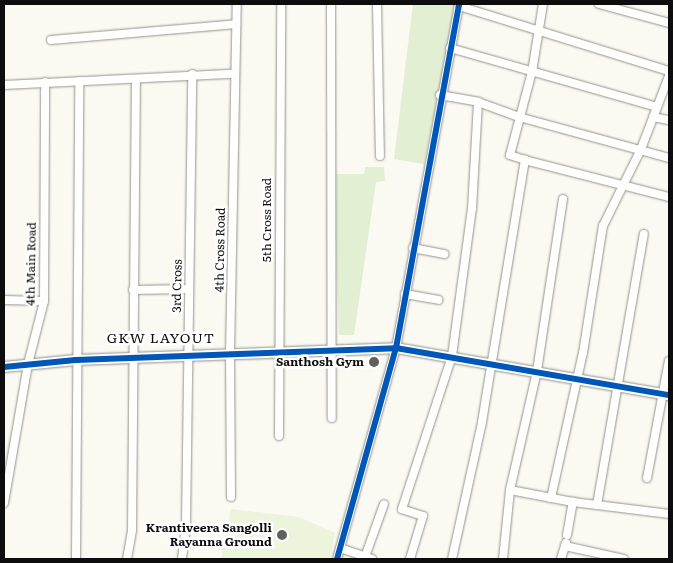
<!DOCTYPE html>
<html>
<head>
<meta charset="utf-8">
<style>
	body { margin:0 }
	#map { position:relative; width:673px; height:563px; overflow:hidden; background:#faf9f2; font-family:Literata,serif }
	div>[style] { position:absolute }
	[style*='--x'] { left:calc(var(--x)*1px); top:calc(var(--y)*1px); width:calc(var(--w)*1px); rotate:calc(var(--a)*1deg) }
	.green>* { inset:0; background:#e3efd3 }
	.pitch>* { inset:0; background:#ecf4dc }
	.roads { filter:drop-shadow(0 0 1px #949390) drop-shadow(0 0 1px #949390) }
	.minor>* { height:8px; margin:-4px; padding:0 4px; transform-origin:4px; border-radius:4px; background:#fefefd }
	.tertiary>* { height:10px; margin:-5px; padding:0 5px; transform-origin:5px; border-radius:5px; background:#fefefd }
	.cycleway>* { height:6px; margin:-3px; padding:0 3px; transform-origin:3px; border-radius:3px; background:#0057b8 }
	.dots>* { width:14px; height:14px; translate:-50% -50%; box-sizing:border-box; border:2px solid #fff; border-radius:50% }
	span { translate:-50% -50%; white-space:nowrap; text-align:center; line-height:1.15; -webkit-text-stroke:5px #fff; paint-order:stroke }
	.street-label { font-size:12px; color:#0d0d0d }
	.poi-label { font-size:12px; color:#0d0d0d; font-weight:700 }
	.right { translate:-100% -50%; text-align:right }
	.neighbourhood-label { font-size:14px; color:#0d0d0d; letter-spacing:1px }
	.frame { position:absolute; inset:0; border:5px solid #0d0d0d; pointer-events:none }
</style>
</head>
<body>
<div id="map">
	<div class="green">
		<div style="clip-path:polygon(413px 4px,457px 4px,424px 164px,394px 159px)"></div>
		<div style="clip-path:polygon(365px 167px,384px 167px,385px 181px,376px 182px,354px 335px,339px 335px,333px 174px,364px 174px)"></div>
	</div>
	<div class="pitch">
		<div style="clip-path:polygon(231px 509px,299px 517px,335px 533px,330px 559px,221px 559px)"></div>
	</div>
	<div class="roads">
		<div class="minor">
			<div style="--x:331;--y:4;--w:414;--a:89.9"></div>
			<div style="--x:377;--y:4;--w:152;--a:88.9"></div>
			<div style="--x:599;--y:4;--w:73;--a:15.2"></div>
			<div style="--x:459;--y:6;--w:220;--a:17.2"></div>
			<div style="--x:51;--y:40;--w:186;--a:-4.9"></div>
			<div style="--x:450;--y:48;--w:215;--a:15.9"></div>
			<div style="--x:4;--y:85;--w:229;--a:-2.8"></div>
			<div style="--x:440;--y:95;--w:39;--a:10"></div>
			<div style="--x:478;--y:102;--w:44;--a:20.1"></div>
			<div style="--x:519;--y:117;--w:156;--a:15.3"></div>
			<div style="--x:653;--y:117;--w:16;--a:11"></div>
			<div style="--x:525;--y:160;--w:16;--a:-162"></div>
			<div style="--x:510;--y:155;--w:86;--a:-75.2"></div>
			<div style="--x:532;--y:72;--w:69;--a:-80.8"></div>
			<div style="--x:413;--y:248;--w:32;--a:11"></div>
			<div style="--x:133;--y:290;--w:55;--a:-1"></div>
			<div style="--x:405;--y:294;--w:34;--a:10"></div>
			<div style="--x:4;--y:300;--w:40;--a:1.4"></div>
			<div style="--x:279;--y:436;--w:432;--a:-89.7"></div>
			<div style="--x:647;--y:478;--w:119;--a:-79.4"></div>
			<div style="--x:510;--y:490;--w:64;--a:10.8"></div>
			<div style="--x:573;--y:502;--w:97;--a:7.1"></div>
			<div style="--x:231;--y:497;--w:142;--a:-90.4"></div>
			<div style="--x:230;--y:355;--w:351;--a:-88.9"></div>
			<div style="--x:551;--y:498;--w:148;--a:-77.6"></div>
			<div style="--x:583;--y:353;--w:129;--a:-81.1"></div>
			<div style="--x:603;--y:226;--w:86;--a:-63.7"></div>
			<div style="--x:641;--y:149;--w:78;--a:-69"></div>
			<div style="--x:4;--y:503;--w:141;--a:-80.2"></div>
			<div style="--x:28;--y:364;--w:65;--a:-75.7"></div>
			<div style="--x:44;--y:301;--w:219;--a:-89.7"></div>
			<div style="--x:597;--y:505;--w:275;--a:-80.2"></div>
			<div style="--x:567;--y:535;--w:34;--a:-80"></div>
			<div style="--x:565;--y:546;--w:60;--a:12.4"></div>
			<div style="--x:340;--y:548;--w:34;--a:19"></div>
			<div style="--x:365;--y:557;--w:56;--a:-70.3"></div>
			<div style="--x:76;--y:559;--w:478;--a:-89.6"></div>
			<div style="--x:127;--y:559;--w:29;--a:-80"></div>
			<div style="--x:132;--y:530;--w:451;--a:-89.5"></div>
			<div style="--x:182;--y:559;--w:35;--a:-83"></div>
			<div style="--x:186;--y:524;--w:450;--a:-89.2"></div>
			<div style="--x:337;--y:559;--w:219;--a:-74.4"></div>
			<div style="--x:396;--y:348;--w:350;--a:-79.6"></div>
			<div style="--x:410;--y:559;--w:45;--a:-73.2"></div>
			<div style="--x:423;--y:516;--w:22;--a:-162"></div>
			<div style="--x:402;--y:509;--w:161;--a:-71.9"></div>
			<div style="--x:452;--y:356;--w:148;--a:-82.3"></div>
			<div style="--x:472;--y:209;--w:107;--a:-86.8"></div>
			<div style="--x:452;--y:559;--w:140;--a:-77.6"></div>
			<div style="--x:482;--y:422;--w:266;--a:-80.7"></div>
			<div style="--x:525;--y:160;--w:149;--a:14.4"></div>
			<div style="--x:503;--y:559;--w:69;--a:-84.2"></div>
			<div style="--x:510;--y:490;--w:122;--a:-77.2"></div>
			<div style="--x:537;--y:371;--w:174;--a:-81.4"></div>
			<div style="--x:561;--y:559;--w:17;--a:-73"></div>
		</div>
		<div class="tertiary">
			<div style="--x:4;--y:367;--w:72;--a:-5.6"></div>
			<div style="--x:76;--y:360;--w:320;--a:-2.1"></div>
			<div style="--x:396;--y:348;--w:277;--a:9.8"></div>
		</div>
	</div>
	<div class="cycleway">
		<div style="--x:4;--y:367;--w:72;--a:-5.6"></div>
		<div style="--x:76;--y:360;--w:320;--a:-2.1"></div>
		<div style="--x:396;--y:348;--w:277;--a:9.8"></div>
		<div style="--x:337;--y:559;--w:219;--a:-74.4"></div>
		<div style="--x:396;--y:348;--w:350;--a:-79.6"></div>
	</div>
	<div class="dots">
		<div style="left:374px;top:362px;background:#60605d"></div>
		<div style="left:282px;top:535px;background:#60605d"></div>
	</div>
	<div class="street-label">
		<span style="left:267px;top:220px;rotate:-90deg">5th Cross Road</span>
		<span style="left:220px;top:250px;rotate:-89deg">4th Cross Road</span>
		<span style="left:31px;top:264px;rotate:-89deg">4th Main Road</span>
		<span style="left:177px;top:286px;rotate:-89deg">3rd Cross</span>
	</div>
	<div class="poi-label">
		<span class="right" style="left:364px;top:362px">Santhosh Gym</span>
		<span class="right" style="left:272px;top:535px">Krantiveera Sangolli<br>Rayanna Ground</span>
	</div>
	<div class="neighbourhood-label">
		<span style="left:161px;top:337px">GKW LAYOUT</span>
	</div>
	<div class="frame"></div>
</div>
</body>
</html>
